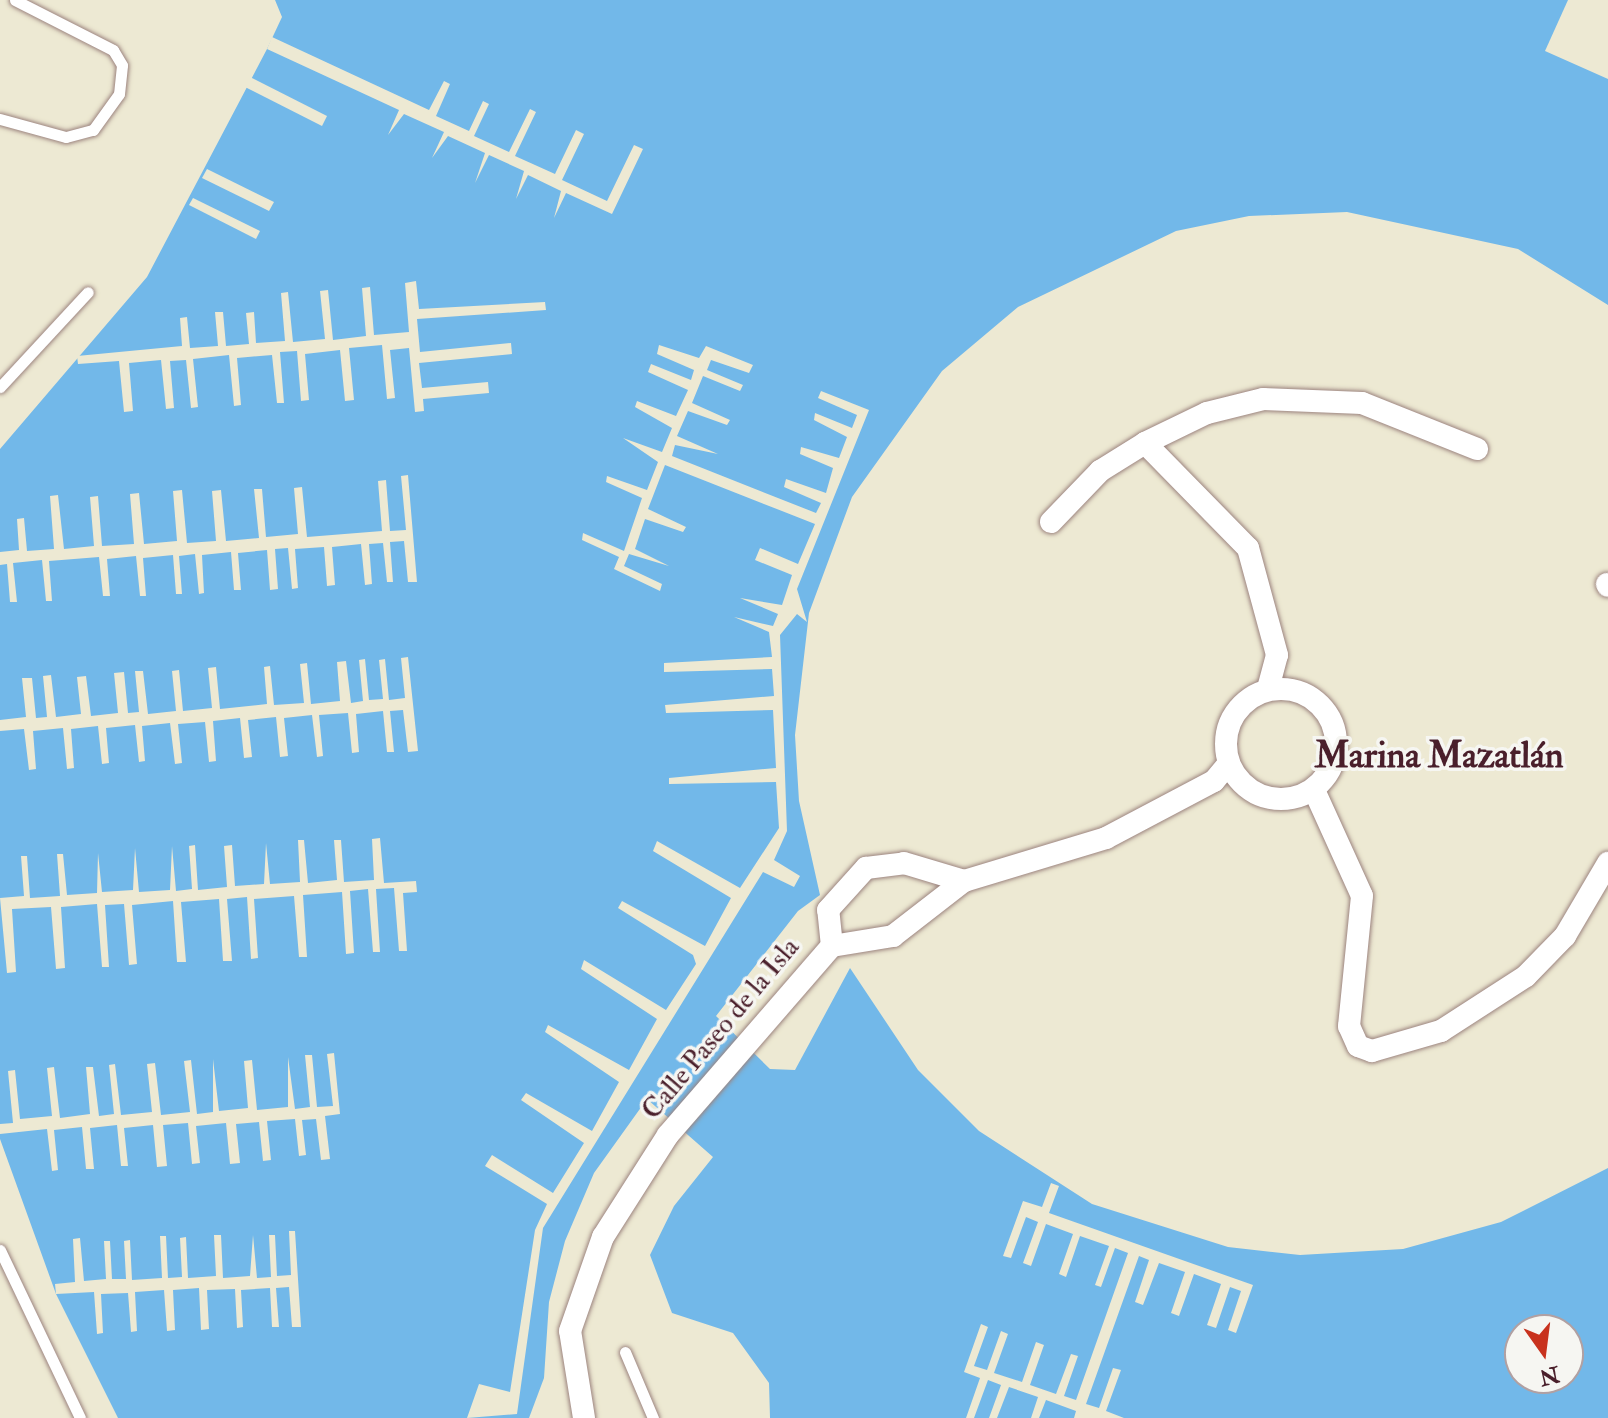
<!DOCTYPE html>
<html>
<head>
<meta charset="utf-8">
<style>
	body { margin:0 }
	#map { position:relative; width:1608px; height:1418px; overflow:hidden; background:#ede9d3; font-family:"IM FELL Double Pica",serif }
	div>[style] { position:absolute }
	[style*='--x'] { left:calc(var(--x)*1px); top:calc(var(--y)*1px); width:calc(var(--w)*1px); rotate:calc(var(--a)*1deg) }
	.water>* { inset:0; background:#72b8e9 }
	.pier>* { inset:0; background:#ede9d3 }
	.roads { filter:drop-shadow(0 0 2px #9c847f) drop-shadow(0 0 2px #9c847f) }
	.service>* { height:11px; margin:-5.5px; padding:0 5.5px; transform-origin:5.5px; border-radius:5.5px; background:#fff }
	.minor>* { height:22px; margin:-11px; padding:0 11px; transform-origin:11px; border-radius:11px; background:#fff }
	.minor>.ring { margin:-11px; padding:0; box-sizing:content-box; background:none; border:22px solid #fff; border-radius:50% }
	span { translate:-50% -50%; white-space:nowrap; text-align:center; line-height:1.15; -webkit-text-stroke:7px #f6f6f2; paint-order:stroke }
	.street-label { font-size:28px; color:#4a1f2b }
	.district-label { font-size:36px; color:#4a1f2b; font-weight:700 }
	.north { position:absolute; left:1504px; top:1314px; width:80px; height:80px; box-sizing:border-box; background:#f6f6f2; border:2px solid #b1a0a2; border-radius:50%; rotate:166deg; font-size:22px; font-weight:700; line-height:32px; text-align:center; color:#4a1f2b }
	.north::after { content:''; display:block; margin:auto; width:28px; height:36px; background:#c8321e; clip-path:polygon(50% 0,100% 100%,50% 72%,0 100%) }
</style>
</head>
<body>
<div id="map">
	<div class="water">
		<div style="clip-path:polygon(evenodd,275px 0,1608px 0,1608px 305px,1518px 249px,1347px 212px,1249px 216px,1176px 231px,1018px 307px,942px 371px,852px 497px,809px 613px,795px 735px,799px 801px,820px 895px,798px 911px,716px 1016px,770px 1069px,795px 1070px,850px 968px,918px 1070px,979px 1131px,1092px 1204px,1228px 1247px,1300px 1255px,1403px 1249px,1501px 1222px,1608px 1168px,1608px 1418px,770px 1418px,769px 1383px,733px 1333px,672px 1313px,650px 1255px,674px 1206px,713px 1157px,647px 1099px,594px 1173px,565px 1241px,549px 1302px,544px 1378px,529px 1418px,118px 1418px,56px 1294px,0 1139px,0 449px,147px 277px,267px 49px,282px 17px,275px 0,1520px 1330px,1568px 1330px,1568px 1378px,1520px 1378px,1520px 1330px)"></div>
	</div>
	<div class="pier">
		<div style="clip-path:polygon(1568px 0,1608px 0,1608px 79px,1545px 51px)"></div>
		<div style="clip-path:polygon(272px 37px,429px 110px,444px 81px,450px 84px,436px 116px,469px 131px,483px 101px,489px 104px,474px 136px,509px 152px,530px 109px,536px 112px,515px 156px,555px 174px,576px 130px,584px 134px,562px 180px,607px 201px,634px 145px,643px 149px,612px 214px,566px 193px,554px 218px,561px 191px,528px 175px,516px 199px,524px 171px,489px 155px,475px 183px,485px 153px,448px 136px,432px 158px,444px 132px,404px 114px,388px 135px,399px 110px,267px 49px)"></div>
		<div style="clip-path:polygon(248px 76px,327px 116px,322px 126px,243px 86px)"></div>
		<div style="clip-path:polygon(207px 169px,274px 202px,269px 211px,202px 178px)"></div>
		<div style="clip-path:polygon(193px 198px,260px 231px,256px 239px,189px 205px)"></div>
		<div style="clip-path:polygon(416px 281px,419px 309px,545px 302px,546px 310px,417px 319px,420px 352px,511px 343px,512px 354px,419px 363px,422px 388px,488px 382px,489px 393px,423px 399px,424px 411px,415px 412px,409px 348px,390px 350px,395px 398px,387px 399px,382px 345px,349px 348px,354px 400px,345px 401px,340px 350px,305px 354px,309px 400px,301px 401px,297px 351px,280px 352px,284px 403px,277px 403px,272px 355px,237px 358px,241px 405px,234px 406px,229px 355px,193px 359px,198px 407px,191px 408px,186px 360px,170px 361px,174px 408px,166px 409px,161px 360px,129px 363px,133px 411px,124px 412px,119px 361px,78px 364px,77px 356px,182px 346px,180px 318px,187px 317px,190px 348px,218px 346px,215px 312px,223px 312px,226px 346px,249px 344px,246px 313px,254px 312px,256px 343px,285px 341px,281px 293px,288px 292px,293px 342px,325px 339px,320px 291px,328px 290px,333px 340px,366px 336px,362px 288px,370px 287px,374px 335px,409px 332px,405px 283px)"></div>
		<div style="clip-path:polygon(659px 345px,699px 358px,706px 346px,753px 365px,749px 373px,711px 360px,707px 370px,743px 385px,740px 391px,703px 376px,692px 403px,730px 420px,727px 425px,688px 411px,677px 436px,718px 454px,675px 445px,672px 456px,816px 513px,821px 503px,784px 487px,786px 479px,826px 493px,833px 468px,800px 454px,801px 447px,839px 458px,847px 437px,814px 420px,815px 413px,852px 428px,857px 415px,818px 398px,821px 391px,869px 410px,797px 589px,807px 622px,797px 614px,780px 635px,787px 831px,774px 860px,800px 876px,794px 887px,763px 872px,543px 1228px,517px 1414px,467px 1418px,479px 1384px,510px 1392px,535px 1230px,547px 1204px,485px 1166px,492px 1155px,553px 1193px,584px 1143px,521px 1100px,526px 1093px,592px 1131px,619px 1082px,545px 1032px,548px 1025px,629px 1070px,657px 1019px,581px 969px,584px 960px,666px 1010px,696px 964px,693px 955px,618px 908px,622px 901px,705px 946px,731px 898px,653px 851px,657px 841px,740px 888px,779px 828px,776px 782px,669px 784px,669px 778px,776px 768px,773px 710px,666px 713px,665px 705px,774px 696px,772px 669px,664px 672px,664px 663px,772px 657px,769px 632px,734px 617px,773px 626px,778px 614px,740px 598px,782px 605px,792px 575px,755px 560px,760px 548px,798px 564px,815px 524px,665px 465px,648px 509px,686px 527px,683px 532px,645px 519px,635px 549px,669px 566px,629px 554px,624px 566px,662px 584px,660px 591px,614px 569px,619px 557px,582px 540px,583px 533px,624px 551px,642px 498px,606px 482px,607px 476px,647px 490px,658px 462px,623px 438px,662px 452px,672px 428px,635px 407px,637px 401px,676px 416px,688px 390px,648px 372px,651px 364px,691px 380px,694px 370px,657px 354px)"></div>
		<div style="clip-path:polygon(408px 475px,417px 582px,408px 582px,404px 541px,390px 542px,393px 582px,387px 582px,383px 543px,369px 544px,372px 584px,365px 585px,361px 544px,332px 547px,335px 585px,327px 586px,324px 547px,295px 549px,298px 588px,292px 589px,288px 548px,275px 549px,278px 589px,270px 590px,267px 550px,238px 553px,241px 590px,234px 590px,231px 552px,202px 555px,204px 593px,199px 594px,195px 554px,179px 556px,182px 594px,176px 594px,173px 555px,143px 558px,146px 596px,140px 596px,136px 556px,107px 559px,110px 596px,103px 596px,99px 557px,49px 561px,52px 601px,46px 601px,42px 560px,13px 563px,17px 602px,10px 602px,7px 564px,0 565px,0 552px,19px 550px,17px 519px,24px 518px,27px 551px,54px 549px,50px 496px,58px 495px,64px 549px,94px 546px,90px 497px,98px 496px,102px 546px,134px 544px,130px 494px,139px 493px,144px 544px,177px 541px,173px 491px,182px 490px,187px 543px,216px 541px,212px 491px,221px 490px,226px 541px,259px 538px,254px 489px,262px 489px,266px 537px,298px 534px,294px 488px,302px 487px,307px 537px,382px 531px,378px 481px,386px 480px,390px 531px,406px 530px,401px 476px)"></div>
		<div style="clip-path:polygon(408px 657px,418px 751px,408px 752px,403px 710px,390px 711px,394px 752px,387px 752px,383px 711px,356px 714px,359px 752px,352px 753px,348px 713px,319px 715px,323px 756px,317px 757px,312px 715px,284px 718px,288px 756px,280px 757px,276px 717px,248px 720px,252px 757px,244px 758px,240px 718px,213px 721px,216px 761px,209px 762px,205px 722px,178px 724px,182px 763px,175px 764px,170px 723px,142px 726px,145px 761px,139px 762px,135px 725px,106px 728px,109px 763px,102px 764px,98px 726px,71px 729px,74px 768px,67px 769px,63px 728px,33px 731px,36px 769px,29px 770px,24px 729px,0 731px,0 720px,26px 717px,22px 678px,32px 678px,36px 718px,47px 717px,43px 676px,51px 675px,56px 717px,81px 714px,77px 677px,86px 676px,91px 716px,118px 713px,114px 673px,124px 672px,128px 713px,139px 712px,135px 671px,143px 671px,148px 714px,176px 711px,172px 671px,179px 670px,183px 711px,212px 708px,208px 668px,216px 667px,220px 709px,267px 704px,264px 667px,270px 666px,274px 705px,304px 703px,300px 664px,307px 663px,311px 704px,340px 701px,337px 662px,346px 661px,351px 703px,363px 701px,359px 660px,365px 659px,369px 700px,383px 699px,379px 660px,385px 659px,389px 700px,405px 698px,401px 658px)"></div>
		<div style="clip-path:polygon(380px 838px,384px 883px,416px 881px,417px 892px,403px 893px,407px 951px,399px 951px,394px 888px,376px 889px,380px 952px,373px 952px,368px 889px,350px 891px,354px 953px,346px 954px,342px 892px,303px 895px,307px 957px,299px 957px,294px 896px,254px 899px,258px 958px,251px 959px,247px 897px,227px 899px,232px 961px,223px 961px,219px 899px,181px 902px,186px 962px,177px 962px,173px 901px,132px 905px,137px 964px,129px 965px,124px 904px,105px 905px,109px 967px,102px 967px,97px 904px,61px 907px,65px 968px,56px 969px,51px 907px,12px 909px,16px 972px,7px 973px,0 898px,24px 896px,21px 856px,27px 856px,30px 898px,60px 896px,57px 854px,63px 854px,67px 895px,97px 893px,98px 853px,102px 892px,133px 890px,135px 848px,139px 892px,170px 890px,172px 846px,176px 891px,192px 889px,189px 846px,195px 845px,198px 890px,227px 887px,224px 846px,232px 845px,235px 886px,264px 884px,266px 843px,270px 884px,300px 882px,298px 840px,304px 840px,308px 883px,337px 880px,334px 840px,341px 840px,344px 882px,374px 880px,372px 839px)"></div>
		<div style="clip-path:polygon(334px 1053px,340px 1114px,325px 1116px,330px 1159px,321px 1160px,316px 1119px,302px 1120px,306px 1155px,299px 1156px,295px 1119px,267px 1121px,271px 1160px,263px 1161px,259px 1122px,236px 1124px,240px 1163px,230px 1164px,226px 1123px,196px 1126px,200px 1163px,192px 1164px,188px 1123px,163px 1125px,167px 1166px,157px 1167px,153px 1125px,124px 1128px,128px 1166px,121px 1166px,117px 1125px,90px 1128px,94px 1169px,86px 1169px,82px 1127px,54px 1130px,58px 1170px,52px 1171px,47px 1129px,0 1134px,0 1124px,13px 1123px,8px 1071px,15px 1070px,20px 1119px,52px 1116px,47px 1068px,54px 1067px,60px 1118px,90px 1114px,86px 1067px,93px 1067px,99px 1116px,114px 1114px,109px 1065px,115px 1064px,121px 1115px,152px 1112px,147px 1064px,155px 1063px,161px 1115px,190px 1112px,184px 1061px,191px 1060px,197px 1114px,213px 1112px,213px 1059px,219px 1111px,248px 1108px,244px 1061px,252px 1060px,257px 1110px,288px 1107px,288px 1057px,295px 1109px,310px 1107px,305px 1055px,312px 1055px,317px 1107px,333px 1106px,327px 1054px)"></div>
		<div style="clip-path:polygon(1051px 1183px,1059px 1186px,1049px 1213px,1253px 1285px,1236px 1333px,1228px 1330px,1241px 1291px,1230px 1287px,1216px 1328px,1207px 1325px,1221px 1284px,1194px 1274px,1179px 1316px,1171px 1313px,1185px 1272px,1159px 1263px,1143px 1305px,1135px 1302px,1149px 1260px,1139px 1256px,1086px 1404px,1099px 1408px,1113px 1368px,1121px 1370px,1106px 1411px,1124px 1418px,1074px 1418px,1076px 1411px,1046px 1400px,1039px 1418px,1031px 1418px,1038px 1397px,1009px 1387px,997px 1418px,989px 1418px,1001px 1385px,988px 1380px,974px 1418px,966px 1418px,980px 1378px,964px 1372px,981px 1324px,988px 1327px,974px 1366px,987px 1370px,1001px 1331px,1008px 1334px,994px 1373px,1022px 1382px,1036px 1342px,1044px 1345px,1030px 1385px,1056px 1394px,1071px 1354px,1078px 1356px,1064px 1396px,1076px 1400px,1128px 1253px,1115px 1248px,1101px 1287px,1095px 1285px,1109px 1246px,1080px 1236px,1066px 1277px,1059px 1274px,1073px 1234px,1046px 1224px,1031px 1266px,1023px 1263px,1038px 1222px,1026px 1217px,1011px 1258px,1003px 1256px,1023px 1201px,1042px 1207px)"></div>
		<div style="clip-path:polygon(289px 1231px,295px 1231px,301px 1327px,292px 1327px,289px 1287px,276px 1288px,279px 1327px,272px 1327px,270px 1288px,241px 1290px,243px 1327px,237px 1328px,235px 1289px,207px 1290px,209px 1329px,201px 1330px,199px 1288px,173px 1290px,175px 1330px,167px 1331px,164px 1290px,135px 1292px,137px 1331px,131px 1332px,128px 1293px,101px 1294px,103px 1333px,97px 1334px,94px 1292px,56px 1294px,55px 1284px,75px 1282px,73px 1239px,80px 1238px,84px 1281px,106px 1279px,104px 1241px,110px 1241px,112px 1279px,126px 1279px,124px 1241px,130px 1240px,132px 1280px,162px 1278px,160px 1236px,166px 1236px,168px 1278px,182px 1277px,180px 1238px,186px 1237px,188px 1278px,216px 1276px,214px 1235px,221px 1235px,223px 1278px,250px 1276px,253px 1235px,257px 1278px,271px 1277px,269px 1235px,275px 1235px,277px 1276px,291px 1275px)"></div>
	</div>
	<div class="roads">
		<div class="service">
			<div style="--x:0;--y:119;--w:68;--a:15.3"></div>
			<div style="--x:66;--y:137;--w:28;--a:-15"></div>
			<div style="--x:93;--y:130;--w:44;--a:-54.2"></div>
			<div style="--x:119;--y:94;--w:29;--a:-84"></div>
			<div style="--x:122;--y:65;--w:17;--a:-121"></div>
			<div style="--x:113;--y:50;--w:110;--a:-153"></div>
			<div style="--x:0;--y:387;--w:129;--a:-47.2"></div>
			<div style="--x:0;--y:1250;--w:186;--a:64.5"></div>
			<div style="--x:625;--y:1352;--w:72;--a:67"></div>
		</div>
		<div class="minor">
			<div style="--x:1145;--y:443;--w:147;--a:45.6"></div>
			<div style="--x:1248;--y:548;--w:111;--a:74.8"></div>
			<div style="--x:1277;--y:655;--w:34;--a:105"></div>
			<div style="--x:1051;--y:522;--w:71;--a:-46.1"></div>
			<div style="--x:1100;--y:471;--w:53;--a:-31.9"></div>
			<div style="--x:1145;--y:443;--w:69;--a:-25.8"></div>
			<div style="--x:1207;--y:413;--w:58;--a:-14"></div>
			<div style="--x:1263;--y:399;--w:99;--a:2.3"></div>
			<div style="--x:1362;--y:403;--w:124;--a:21.8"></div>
			<div style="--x:1607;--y:584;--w:2;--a:63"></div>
			<div class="ring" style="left:1226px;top:689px;width:88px;height:88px"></div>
			<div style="--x:1314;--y:790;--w:116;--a:65.6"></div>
			<div style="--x:1362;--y:896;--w:131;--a:95.7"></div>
			<div style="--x:1349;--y:1026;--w:22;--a:66"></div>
			<div style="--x:1358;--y:1046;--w:15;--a:20"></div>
			<div style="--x:1372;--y:1051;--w:72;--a:-16.2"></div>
			<div style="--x:1441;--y:1031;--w:101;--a:-32.9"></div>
			<div style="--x:1526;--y:976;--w:56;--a:-45.7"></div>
			<div style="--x:1565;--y:936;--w:85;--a:-59.5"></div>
			<div style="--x:832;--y:946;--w:36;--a:-96"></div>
			<div style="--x:828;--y:910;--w:57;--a:-47.9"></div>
			<div style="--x:866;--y:868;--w:38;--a:-7"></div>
			<div style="--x:904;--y:863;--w:63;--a:16.7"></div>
			<div style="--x:584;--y:1418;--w:88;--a:-99.1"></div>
			<div style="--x:570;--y:1331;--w:100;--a:-70.7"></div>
			<div style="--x:603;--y:1237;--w:121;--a:-57.5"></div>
			<div style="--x:668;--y:1135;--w:250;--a:-49.1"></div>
			<div style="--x:832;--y:946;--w:62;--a:-9.3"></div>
			<div style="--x:893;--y:936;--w:90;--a:-37.8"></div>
			<div style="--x:964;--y:881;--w:148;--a:-16.8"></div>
			<div style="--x:1106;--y:838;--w:122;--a:-27.8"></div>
			<div style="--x:1214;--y:781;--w:23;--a:-50"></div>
		</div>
	</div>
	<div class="street-label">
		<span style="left:721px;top:1029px;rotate:-50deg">Calle Paseo de la Isla</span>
	</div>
	<div class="district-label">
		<span style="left:1439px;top:756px">Marina Mazatlán</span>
	</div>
	<div class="north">N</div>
</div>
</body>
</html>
